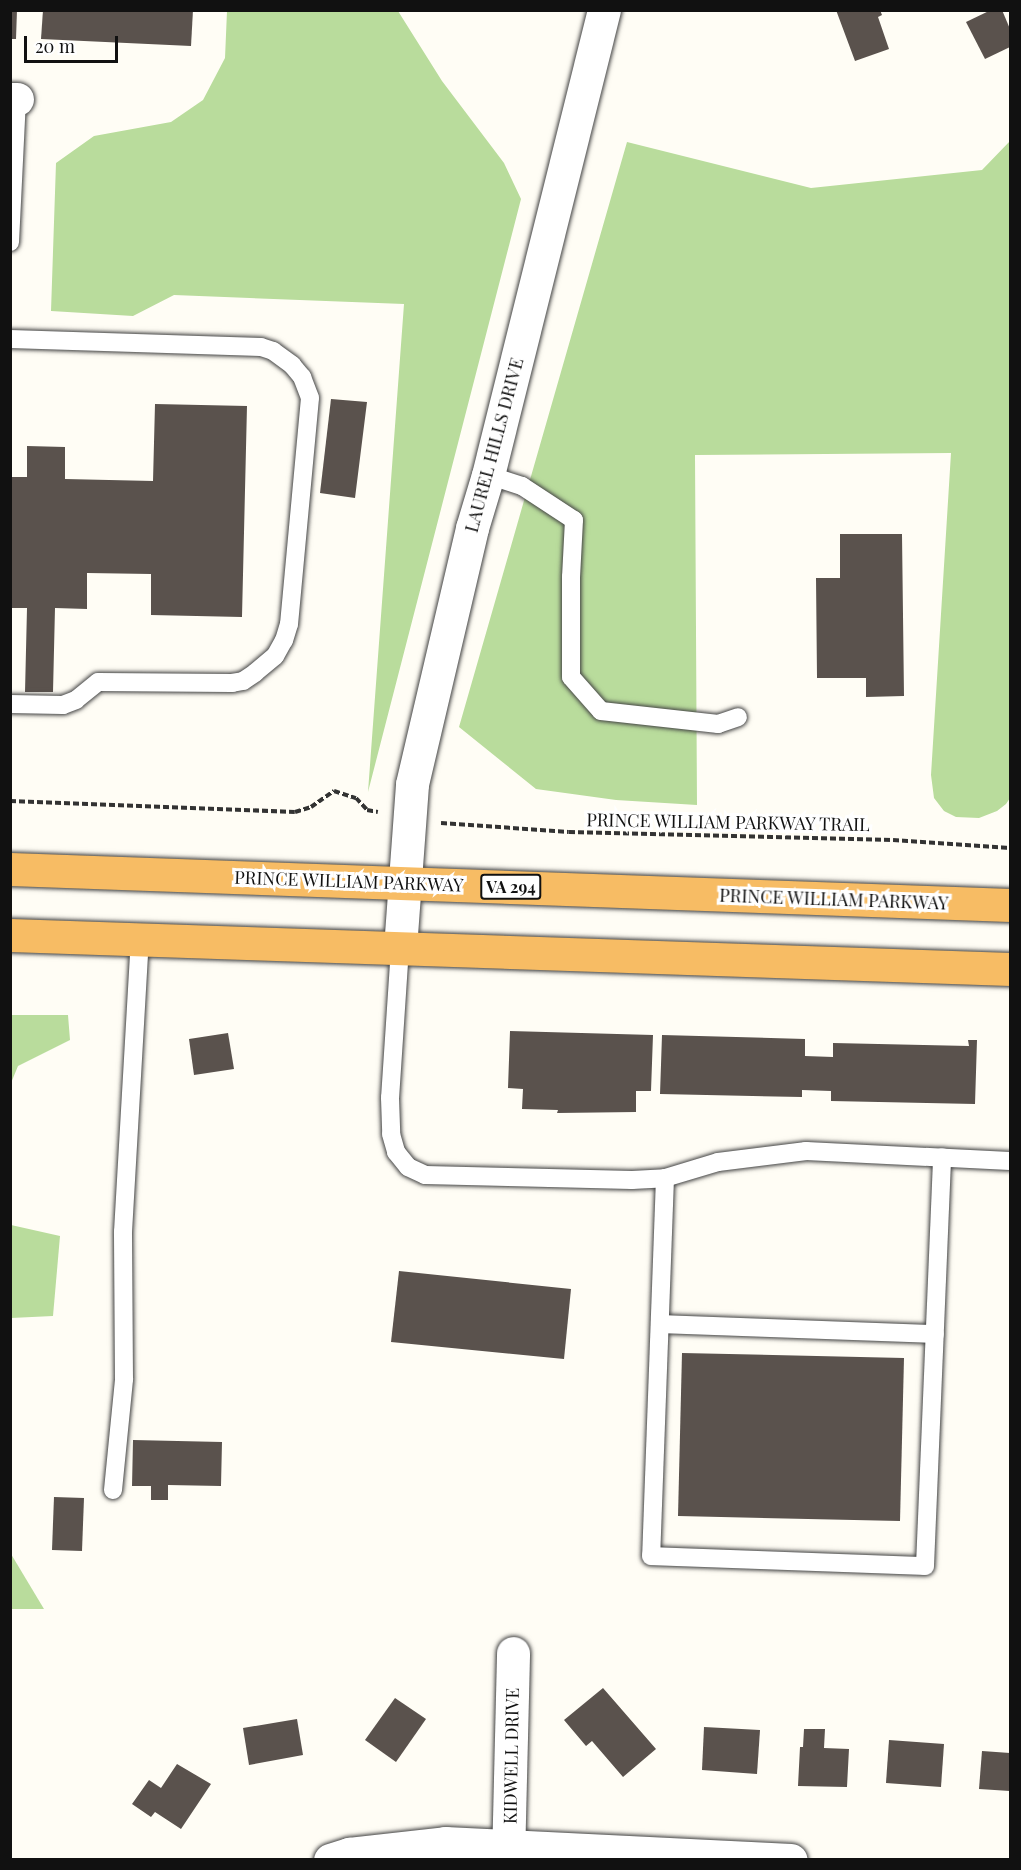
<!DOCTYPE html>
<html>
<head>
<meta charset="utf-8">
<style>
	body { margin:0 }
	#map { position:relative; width:1021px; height:1870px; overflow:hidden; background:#fffdf5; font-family:"Playfair Display",serif }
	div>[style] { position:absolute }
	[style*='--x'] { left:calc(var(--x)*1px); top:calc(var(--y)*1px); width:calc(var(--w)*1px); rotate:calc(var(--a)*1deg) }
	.forest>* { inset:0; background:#b9dc9c }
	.building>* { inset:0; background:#5a524d }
	.path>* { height:4px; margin-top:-2px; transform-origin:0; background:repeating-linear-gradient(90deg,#333 0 6px,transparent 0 9px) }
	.roads { filter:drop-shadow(0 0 2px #444) drop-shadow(0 0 2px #444) }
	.service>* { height:18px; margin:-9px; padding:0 9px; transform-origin:9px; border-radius:9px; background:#fff }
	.minor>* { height:33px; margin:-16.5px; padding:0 16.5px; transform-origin:16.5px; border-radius:16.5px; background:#fff }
	.trunk>* { height:33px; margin:-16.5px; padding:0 16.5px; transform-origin:16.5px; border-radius:16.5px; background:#f7bc64 }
	span { translate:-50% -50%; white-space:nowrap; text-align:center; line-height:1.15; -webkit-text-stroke:6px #fff; paint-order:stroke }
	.shield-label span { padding:2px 4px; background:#fff; border:2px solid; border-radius:4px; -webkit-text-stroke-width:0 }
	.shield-label { font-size:16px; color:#111; font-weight:700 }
	.street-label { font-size:18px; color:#111 }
	.frame { position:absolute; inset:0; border:12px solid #111; pointer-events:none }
	.scale { position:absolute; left:24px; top:36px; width:94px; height:27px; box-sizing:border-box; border:3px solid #111; border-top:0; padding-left:8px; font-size:18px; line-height:21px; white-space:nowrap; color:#111; -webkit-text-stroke:4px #fff; paint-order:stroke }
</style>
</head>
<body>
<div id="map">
	<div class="forest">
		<div style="clip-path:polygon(227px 11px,398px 11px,442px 81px,504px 163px,521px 199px,368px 792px,404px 304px,174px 295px,133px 316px,51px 311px,56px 163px,94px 136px,171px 122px,203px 100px,225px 58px)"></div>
		<div style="clip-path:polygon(1010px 141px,1010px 798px,1006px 804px,997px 811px,979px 818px,956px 817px,944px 811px,934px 798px,931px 775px,951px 453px,695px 455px,697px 805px,616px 800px,536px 789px,459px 727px,627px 142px,811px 188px,982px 170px)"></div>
		<div style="clip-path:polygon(11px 1015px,68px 1015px,70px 1040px,18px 1066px,11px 1083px)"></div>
		<div style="clip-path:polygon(11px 1225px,60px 1236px,53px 1316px,11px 1318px)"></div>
		<div style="clip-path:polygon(11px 1554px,44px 1609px,11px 1609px)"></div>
	</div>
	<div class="building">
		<div style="clip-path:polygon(10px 10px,17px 10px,16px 39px,10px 39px)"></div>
		<div style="clip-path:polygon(43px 10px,193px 10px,191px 46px,41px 39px)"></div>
		<div style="clip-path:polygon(836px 10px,880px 10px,882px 15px,878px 17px,889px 49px,855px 61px)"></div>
		<div style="clip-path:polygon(991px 10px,1002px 10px,1010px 29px,1010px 47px,985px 59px,966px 22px)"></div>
		<div style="clip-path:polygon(331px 399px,367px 402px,355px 498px,320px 493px)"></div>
		<div style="clip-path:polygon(155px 404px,247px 406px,242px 617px,151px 615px,151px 574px,87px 573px,87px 609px,55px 608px,53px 692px,25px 692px,27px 608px,10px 608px,10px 477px,27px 477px,27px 446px,65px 447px,65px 479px,153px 481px)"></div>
		<div style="clip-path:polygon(840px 534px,902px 534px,904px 696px,866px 697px,866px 678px,817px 678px,816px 578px,840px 578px)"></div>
		<div style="clip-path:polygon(510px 1031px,653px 1035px,651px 1091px,636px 1091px,636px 1112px,557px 1113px,558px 1110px,522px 1109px,523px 1089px,508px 1088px)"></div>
		<div style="clip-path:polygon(228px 1033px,234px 1069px,194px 1075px,189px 1039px)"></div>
		<div style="clip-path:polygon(662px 1035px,805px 1039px,805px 1056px,833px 1057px,833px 1043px,969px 1046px,968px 1040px,977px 1040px,975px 1104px,831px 1101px,831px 1091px,802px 1090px,802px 1097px,660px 1094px)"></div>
		<div style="clip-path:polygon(399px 1271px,571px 1289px,564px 1359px,391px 1342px)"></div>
		<div style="clip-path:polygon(682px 1353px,904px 1358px,900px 1521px,678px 1516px)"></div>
		<div style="clip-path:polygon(133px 1440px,222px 1442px,221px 1486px,168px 1485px,168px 1500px,151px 1500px,151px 1486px,132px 1486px)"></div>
		<div style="clip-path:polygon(54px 1497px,84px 1498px,82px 1551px,52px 1550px)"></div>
		<div style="clip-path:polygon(603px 1688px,656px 1749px,623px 1777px,592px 1741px,586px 1746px,564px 1720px)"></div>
		<div style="clip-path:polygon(395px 1698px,426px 1719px,396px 1762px,365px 1740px)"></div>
		<div style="clip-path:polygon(297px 1719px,303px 1755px,249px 1765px,243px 1728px)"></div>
		<div style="clip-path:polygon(704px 1727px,760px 1730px,757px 1774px,702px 1770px)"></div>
		<div style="clip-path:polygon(804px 1729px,825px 1729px,824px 1748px,849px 1749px,847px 1787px,798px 1786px,800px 1747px,803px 1747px)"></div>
		<div style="clip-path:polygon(889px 1740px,944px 1744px,941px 1787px,886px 1783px)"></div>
		<div style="clip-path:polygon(982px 1751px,1010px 1753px,1010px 1791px,979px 1789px)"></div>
		<div style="clip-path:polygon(177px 1764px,211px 1784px,181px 1829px,155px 1812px,151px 1817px,132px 1804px,149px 1780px,161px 1788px)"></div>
	</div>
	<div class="path">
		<div style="--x:10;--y:801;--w:285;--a:2.2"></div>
		<div style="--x:295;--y:812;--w:17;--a:-17"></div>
		<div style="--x:311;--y:807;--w:28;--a:-35"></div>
		<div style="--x:334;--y:791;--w:23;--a:18"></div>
		<div style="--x:356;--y:798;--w:16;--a:47"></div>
		<div style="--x:367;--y:810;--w:11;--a:10"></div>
		<div style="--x:441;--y:823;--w:128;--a:4"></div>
		<div style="--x:569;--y:832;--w:324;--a:1.4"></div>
		<div style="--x:893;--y:840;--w:117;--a:3.9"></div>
	</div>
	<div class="roads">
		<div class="service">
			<div style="--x:10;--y:242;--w:143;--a:-87.2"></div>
			<div style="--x:10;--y:339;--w:251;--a:1.8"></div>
			<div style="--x:261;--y:347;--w:13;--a:18"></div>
			<div style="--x:273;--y:351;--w:24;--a:36"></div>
			<div style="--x:292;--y:365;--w:16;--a:50"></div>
			<div style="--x:302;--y:377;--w:22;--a:69"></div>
			<div style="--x:310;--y:398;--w:227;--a:95.3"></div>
			<div style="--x:289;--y:624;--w:17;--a:107"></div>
			<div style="--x:284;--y:640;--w:18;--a:119"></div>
			<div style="--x:275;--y:656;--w:26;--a:140"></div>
			<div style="--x:255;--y:673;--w:14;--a:146"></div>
			<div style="--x:243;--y:681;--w:11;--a:170"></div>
			<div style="--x:232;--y:683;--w:134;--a:-179.6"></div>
			<div style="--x:98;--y:682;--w:28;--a:141"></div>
			<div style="--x:76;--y:700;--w:14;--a:159"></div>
			<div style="--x:63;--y:705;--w:53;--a:-178.9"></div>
			<div style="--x:488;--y:475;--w:36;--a:18"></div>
			<div style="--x:522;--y:486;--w:62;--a:33.2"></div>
			<div style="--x:574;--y:520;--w:57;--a:93"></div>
			<div style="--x:571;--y:577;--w:100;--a:90"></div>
			<div style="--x:571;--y:677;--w:45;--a:48.6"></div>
			<div style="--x:601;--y:711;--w:118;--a:6.3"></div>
			<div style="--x:718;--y:724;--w:21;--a:-19"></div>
			<div style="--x:400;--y:948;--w:150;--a:93.8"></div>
			<div style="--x:390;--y:1098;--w:36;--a:88"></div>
			<div style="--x:391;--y:1134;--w:19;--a:74"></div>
			<div style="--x:396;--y:1152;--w:19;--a:51"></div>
			<div style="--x:408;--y:1167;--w:19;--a:25"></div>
			<div style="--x:425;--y:1175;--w:207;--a:1.4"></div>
			<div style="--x:632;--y:1180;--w:33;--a:-3"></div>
			<div style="--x:665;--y:1178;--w:55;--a:-16.8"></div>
			<div style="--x:718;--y:1162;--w:89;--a:-7.1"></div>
			<div style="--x:806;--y:1151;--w:204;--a:2.8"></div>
			<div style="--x:665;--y:1178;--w:378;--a:92.1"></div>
			<div style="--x:651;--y:1556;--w:274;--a:2.1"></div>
			<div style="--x:925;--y:1566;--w:409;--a:-87.6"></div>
			<div style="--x:661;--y:1324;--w:274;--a:2.1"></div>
			<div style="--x:113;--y:1490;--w:112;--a:-84.3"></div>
			<div style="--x:124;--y:1379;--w:147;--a:-90.4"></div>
			<div style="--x:123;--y:1232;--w:293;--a:-86.7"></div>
		</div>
		<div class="minor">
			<div style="--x:10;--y:99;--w:7;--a:0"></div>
			<div style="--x:400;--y:948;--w:164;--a:-85.8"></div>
			<div style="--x:412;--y:784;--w:263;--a:-76.8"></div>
			<div style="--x:472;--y:528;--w:55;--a:-73.2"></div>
			<div style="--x:488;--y:475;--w:479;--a:-76"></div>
			<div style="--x:330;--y:1860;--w:20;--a:-18"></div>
			<div style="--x:349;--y:1854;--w:97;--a:-6.5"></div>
			<div style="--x:445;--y:1843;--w:346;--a:2.8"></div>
			<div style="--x:508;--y:1860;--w:207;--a:-88.6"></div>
		</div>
		<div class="trunk">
			<div style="--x:10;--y:869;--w:1001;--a:2.06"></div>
			<div style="--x:10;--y:935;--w:1001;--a:1.95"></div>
		</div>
	</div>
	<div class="shield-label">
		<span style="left:511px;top:887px">VA 294</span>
	</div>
	<div class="street-label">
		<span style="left:494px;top:445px;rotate:-75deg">LAUREL HILLS DRIVE</span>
		<span style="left:728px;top:822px;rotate:1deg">PRINCE WILLIAM PARKWAY TRAIL</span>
		<span style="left:349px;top:881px;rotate:2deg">PRINCE WILLIAM PARKWAY</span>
		<span style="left:834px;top:899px;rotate:2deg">PRINCE WILLIAM PARKWAY</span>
		<span style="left:511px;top:1756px;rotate:-89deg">KIDWELL DRIVE</span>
	</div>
	<div class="frame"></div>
	<div class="scale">20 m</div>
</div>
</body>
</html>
